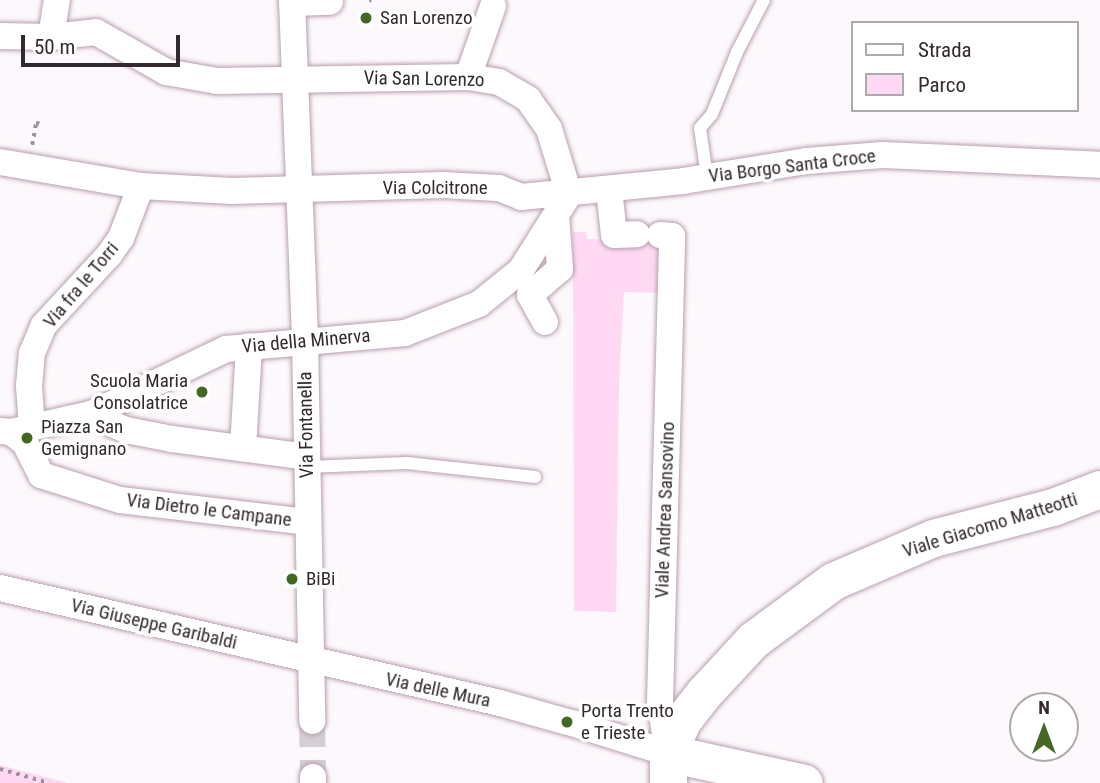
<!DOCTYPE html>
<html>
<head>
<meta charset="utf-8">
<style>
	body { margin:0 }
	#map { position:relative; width:1100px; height:783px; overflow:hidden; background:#fdf8fb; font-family:"Roboto Condensed",sans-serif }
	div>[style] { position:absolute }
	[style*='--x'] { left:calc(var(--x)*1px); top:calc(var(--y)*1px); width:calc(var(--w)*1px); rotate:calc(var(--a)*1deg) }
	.green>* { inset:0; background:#ffd8f3 }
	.street-tunnel>* { height:26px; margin-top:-13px; transform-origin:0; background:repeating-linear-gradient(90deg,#d5cfd3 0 26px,transparent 0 39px) }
	.path>* { height:3.5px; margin-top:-1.75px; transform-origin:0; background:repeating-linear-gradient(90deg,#999297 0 3.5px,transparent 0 8.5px) }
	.roads { filter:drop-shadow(0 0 2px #b79fb0) drop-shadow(0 0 2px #b79fb0) }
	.lane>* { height:12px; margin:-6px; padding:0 6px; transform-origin:6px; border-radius:6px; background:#fff }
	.street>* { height:26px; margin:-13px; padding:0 13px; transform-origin:13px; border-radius:13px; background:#fff }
	.secondary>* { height:37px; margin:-18.5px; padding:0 18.5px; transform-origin:18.5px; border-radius:18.5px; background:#fff }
	.dots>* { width:19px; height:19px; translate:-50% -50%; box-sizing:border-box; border:4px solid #fff; border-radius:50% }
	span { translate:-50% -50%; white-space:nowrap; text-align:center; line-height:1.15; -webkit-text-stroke:7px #fff; paint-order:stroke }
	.poi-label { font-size:19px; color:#332a31 }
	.left { translate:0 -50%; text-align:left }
	.right { translate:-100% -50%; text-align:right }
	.street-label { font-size:19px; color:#332a31 }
	.legend { position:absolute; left:851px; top:21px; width:228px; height:91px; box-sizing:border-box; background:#fff; border:2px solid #adaaad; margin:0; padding:9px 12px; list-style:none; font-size:21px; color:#332a31 }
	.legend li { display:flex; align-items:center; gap:14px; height:35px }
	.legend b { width:35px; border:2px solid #adaaad }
	.north { position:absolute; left:1009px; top:692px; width:70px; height:70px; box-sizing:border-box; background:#fff; border:2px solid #adaaad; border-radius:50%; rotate:0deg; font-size:19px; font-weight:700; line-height:28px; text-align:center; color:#332a31 }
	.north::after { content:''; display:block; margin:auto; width:24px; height:32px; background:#426822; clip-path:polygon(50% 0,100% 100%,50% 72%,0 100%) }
	.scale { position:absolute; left:21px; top:35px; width:159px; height:32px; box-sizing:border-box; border:4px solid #332a31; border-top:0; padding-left:9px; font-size:21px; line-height:24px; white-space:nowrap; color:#332a31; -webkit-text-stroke:5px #fff; paint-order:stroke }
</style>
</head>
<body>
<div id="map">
	<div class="green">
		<div style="clip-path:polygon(573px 232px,586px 232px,587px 239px,667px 241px,666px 293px,624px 292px,619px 385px,616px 612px,574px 611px)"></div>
		<div style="clip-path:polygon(0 765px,68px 783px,0 783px)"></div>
	</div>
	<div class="street-tunnel">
		<div style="--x:312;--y:721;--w:56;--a:89"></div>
	</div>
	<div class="path">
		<div style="--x:369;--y:1;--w:2;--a:-27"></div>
		<div style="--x:32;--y:145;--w:22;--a:-80"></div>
		<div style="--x:36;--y:123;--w:5;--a:11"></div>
		<div style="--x:0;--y:769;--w:51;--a:15.9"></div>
	</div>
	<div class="roads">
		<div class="lane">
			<div style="--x:707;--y:177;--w:49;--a:-98.1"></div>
			<div style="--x:700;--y:128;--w:18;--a:-49"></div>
			<div style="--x:712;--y:114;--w:67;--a:-68"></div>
			<div style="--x:737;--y:52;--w:59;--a:-62.6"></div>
			<div style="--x:307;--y:467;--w:100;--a:-2.3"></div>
			<div style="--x:407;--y:463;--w:129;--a:6.2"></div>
		</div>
		<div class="street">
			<div style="--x:292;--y:0;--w:340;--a:87.8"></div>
			<div style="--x:305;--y:340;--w:381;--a:88.9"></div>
			<div style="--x:292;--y:3;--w:38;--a:-2"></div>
			<div style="--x:0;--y:36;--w:51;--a:1.1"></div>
			<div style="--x:51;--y:37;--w:45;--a:-6.3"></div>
			<div style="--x:96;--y:32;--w:81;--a:29.7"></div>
			<div style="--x:166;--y:72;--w:52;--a:10"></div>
			<div style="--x:217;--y:81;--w:251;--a:-0.9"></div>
			<div style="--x:468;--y:77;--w:31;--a:9"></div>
			<div style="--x:499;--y:82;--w:34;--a:30"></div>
			<div style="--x:528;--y:99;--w:37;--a:55"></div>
			<div style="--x:549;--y:129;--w:68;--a:72.9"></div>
			<div style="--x:51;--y:37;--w:37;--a:-81"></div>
			<div style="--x:468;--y:77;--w:75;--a:-70.6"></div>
			<div style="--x:0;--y:162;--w:143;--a:9.7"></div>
			<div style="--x:141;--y:186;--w:91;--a:3.1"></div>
			<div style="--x:232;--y:191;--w:211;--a:-1.6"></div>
			<div style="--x:443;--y:185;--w:56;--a:3.1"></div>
			<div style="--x:499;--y:188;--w:24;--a:22"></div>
			<div style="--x:521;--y:197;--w:163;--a:-5.6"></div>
			<div style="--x:683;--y:181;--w:125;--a:-9.2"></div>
			<div style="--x:806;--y:161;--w:77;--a:-4.5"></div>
			<div style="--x:883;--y:155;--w:217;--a:2.6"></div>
			<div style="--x:609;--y:189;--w:46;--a:83.8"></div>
			<div style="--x:614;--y:235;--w:23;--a:-2"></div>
			<div style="--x:545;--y:322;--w:31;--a:-119"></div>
			<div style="--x:530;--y:295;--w:40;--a:-41"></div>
			<div style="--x:560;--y:269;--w:54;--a:-94.2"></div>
			<div style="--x:91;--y:414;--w:38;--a:25"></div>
			<div style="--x:126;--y:430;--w:47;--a:11.1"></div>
			<div style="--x:172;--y:439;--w:136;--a:7.6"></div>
			<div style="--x:32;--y:428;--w:42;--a:-94.1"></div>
			<div style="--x:29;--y:386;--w:33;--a:-85"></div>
			<div style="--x:32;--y:353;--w:30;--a:-67"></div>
			<div style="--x:44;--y:325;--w:96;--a:-47.1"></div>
			<div style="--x:109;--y:255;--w:21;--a:-55"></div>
			<div style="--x:121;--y:238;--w:56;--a:-69"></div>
			<div style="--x:0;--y:431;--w:11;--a:5"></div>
			<div style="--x:11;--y:432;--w:82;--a:-12.7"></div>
			<div style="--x:91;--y:414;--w:150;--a:-25.7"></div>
			<div style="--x:226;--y:349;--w:180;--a:-5.1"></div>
			<div style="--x:405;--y:333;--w:79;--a:-21.4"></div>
			<div style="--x:479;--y:304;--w:54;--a:-39"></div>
			<div style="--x:521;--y:270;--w:90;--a:-57.7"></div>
			<div style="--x:11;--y:432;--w:18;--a:38"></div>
			<div style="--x:25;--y:443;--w:36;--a:63"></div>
			<div style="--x:41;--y:475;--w:83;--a:17.6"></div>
			<div style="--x:120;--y:500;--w:188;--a:6.7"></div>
			<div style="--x:243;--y:448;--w:102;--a:-86.6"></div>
			<div style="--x:0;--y:588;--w:513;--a:12.95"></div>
			<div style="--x:500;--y:703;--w:70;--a:15.8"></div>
			<div style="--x:572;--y:723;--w:101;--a:17.4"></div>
			<div style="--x:668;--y:753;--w:52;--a:-98.9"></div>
			<div style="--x:660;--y:702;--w:466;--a:-88.5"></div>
			<div style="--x:672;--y:236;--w:12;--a:-175"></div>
			<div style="--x:313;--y:777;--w:6;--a:90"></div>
		</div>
		<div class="secondary">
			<div style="--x:668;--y:753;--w:139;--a:12.4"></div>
			<div style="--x:668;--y:783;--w:30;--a:-90"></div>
			<div style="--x:668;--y:753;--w:35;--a:-66"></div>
			<div style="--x:682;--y:721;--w:36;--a:-52"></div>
			<div style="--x:704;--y:693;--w:72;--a:-47.2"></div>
			<div style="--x:753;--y:640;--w:99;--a:-36.4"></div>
			<div style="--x:833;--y:581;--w:109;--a:-23.3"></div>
			<div style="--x:933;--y:538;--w:124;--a:-14.5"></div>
			<div style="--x:1053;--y:507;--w:50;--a:-21"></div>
		</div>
	</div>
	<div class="dots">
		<div style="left:366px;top:18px;background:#426822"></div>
		<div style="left:202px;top:392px;background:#426822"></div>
		<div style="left:27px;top:438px;background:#426822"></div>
		<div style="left:292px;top:579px;background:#426822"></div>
		<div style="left:567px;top:722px;background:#426822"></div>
	</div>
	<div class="poi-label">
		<span class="left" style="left:380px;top:18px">San Lorenzo</span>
		<span class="right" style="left:188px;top:392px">Scuola Maria<br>Consolatrice</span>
		<span class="left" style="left:41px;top:438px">Piazza San<br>Gemignano</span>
		<span class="left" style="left:306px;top:579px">BiBi</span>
		<span class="left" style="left:581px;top:722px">Porta Trento<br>e Trieste</span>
	</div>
	<div class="street-label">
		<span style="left:424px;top:79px;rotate:1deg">Via San Lorenzo</span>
		<span style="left:792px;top:166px;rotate:-7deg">Via Borgo Santa Croce</span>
		<span style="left:435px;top:188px">Via Colcitrone</span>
		<span style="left:81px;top:285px;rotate:-50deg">Via fra le Torri</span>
		<span style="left:306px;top:341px;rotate:-5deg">Via della Minerva</span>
		<span style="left:306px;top:425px;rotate:-91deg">Via Fontanella</span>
		<span style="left:209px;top:510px;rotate:7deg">Via Dietro le Campane</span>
		<span style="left:665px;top:510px;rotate:-88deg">Viale Andrea Sansovino</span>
		<span style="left:990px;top:525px;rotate:-17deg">Viale Giacomo Matteotti</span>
		<span style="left:154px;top:624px;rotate:13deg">Via Giuseppe Garibaldi</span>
		<span style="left:438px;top:690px;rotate:12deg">Via delle Mura</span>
	</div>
	<ul class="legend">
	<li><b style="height:9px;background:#fff"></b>Strada</li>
	<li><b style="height:19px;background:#ffd8f3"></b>Parco</li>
	</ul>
	<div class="north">N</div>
	<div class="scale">50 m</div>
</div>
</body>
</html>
